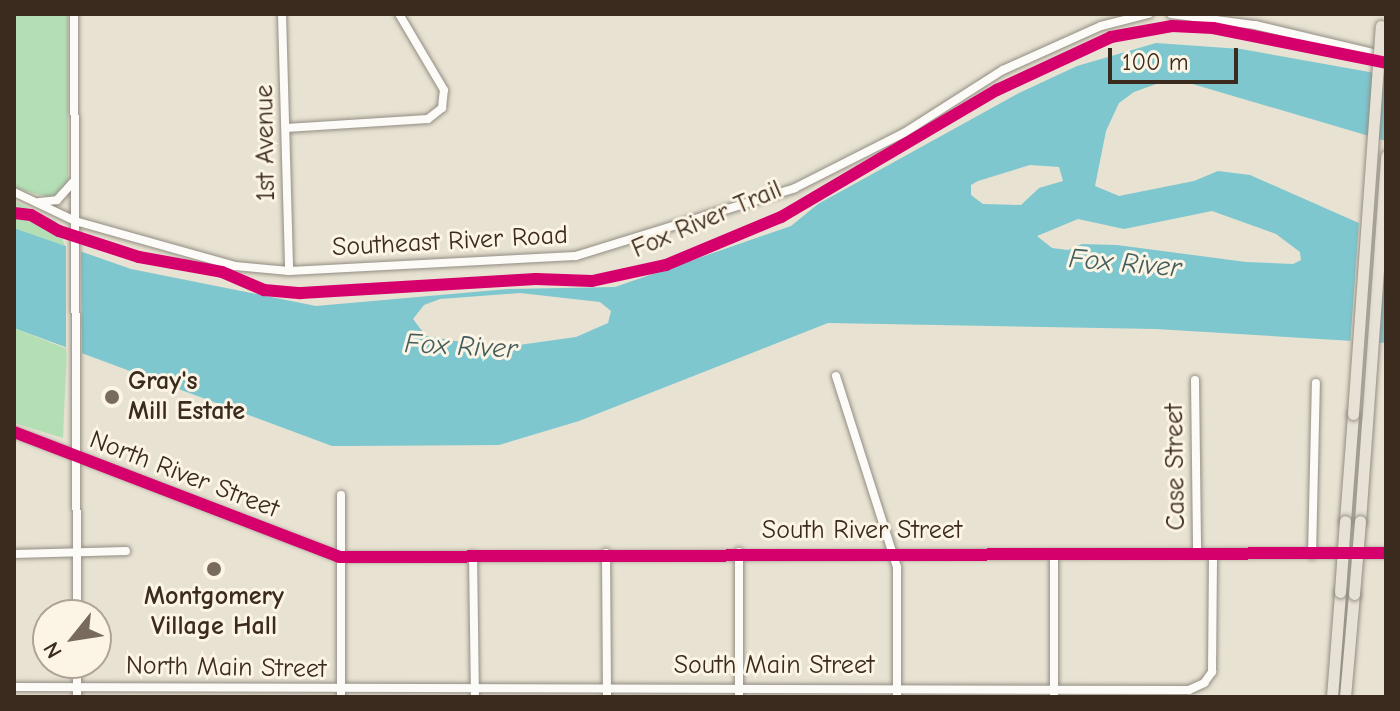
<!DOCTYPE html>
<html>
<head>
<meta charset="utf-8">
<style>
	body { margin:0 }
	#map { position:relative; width:1400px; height:711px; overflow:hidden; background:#e8e2d2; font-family:"Comic Neue",sans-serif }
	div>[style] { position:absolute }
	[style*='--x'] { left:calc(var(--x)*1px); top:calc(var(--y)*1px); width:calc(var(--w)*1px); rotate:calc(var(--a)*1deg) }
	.green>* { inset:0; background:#b4dfb5 }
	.water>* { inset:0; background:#7ec7cf }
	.pier>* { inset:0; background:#e8e2d2 }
	.roads { filter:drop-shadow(0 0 2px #928d83) drop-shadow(0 0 2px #928d83) }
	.minor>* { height:8px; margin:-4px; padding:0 4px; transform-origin:4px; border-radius:4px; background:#fcfbf8 }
	.major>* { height:11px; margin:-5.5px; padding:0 5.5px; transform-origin:5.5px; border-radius:5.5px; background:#e8e1d5 }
	.bridges { filter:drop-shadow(0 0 2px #928d83) drop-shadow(0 0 2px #928d83) }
	.major-bridge>* { height:11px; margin:-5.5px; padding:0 5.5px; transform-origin:5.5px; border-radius:5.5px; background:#e8e1d5 }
	.cycleway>* { height:12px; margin:-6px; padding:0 6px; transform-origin:6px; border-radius:6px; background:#d6006c }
	.dots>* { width:22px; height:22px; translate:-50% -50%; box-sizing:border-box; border:4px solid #fcf5e5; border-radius:50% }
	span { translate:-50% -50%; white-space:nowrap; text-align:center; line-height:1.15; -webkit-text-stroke:6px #fcf5e5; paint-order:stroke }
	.street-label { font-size:26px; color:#3b2a1e }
	.poi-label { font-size:26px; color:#3b2a1e; font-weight:700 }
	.left { translate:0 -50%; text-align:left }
	.water-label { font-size:28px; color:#435d5c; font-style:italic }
	.frame { position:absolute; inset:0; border:16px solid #3b2a1e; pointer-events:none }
	.north { position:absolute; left:32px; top:599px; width:80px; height:80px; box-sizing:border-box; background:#fcf5e5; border:2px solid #afa495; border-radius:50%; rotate:240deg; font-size:22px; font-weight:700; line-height:32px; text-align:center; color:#3b2a1e }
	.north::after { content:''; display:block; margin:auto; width:28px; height:36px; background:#786a5d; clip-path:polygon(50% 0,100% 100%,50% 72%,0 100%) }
	.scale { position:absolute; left:1108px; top:48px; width:130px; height:36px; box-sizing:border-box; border:4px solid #3b2a1e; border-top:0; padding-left:10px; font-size:24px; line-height:28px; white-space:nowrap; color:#3b2a1e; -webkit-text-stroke:6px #fcf5e5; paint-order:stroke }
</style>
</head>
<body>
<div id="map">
	<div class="green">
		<div style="clip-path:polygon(14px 14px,68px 14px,68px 181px,61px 193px,49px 197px,14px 188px)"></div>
		<div style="clip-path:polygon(14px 201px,56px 221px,65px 246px,14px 228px)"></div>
		<div style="clip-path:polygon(14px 328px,67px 349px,63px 438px,14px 423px)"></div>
	</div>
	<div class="water">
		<div style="clip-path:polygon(evenodd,1156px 43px,1241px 49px,1386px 75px,1386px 141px,1189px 83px,1159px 83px,1134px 92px,1119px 103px,1106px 131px,1095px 186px,1119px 196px,1194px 181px,1218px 171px,1250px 175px,1386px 235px,1386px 343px,1156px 329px,828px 323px,579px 421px,499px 445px,349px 446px,332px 446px,14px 328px,14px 228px,131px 269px,316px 306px,508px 289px,615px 287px,791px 226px,818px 204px,1019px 93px,1077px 66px,1156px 43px,1030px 165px,1059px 167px,1063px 181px,1039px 188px,1021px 205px,983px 204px,971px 195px,971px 185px,978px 181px,1030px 165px,1156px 43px,1212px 211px,1276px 234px,1300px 252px,1301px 260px,1293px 264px,1246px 262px,1117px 245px,1082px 244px,1068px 250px,1052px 248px,1037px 236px,1078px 219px,1124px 229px,1212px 211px,1156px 43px,520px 293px,600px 302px,611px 311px,608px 323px,576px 337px,497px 348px,426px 336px,413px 319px,424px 305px,440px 299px,520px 293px)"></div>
	</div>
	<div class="pier">
		<div style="clip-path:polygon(1359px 221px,1386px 231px,1379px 347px,1350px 347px)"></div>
		<div style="clip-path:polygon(66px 243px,81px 249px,82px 358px,66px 353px)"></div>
	</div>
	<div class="roads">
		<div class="minor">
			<div style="--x:74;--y:14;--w:601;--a:89.71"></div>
			<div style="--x:282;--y:14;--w:257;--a:88.4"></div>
			<div style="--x:1171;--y:14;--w:85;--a:7.5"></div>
			<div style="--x:1255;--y:25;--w:135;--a:13.3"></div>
			<div style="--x:286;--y:128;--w:142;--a:-3.6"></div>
			<div style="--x:428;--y:119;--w:18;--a:-38"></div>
			<div style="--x:442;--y:108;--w:18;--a:-84"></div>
			<div style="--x:444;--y:90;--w:88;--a:-120.6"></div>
			<div style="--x:14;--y:192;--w:68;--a:25.4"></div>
			<div style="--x:75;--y:221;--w:166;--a:15.7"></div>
			<div style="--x:235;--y:266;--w:54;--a:5.3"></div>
			<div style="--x:289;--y:271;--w:287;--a:-3"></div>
			<div style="--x:576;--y:256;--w:229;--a:-17.2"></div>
			<div style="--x:795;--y:188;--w:122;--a:-26.8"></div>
			<div style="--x:904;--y:133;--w:117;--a:-32.5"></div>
			<div style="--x:1003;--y:70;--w:107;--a:-24.2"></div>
			<div style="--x:1101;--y:26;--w:49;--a:-14.3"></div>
			<div style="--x:39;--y:202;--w:18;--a:-6"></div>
			<div style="--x:57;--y:200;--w:24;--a:-48"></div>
			<div style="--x:836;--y:376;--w:201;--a:72.3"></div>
			<div style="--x:897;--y:567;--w:130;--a:90"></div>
			<div style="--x:1195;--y:380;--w:174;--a:89.3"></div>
			<div style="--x:14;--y:432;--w:348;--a:21"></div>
			<div style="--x:339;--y:557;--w:1046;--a:-0.22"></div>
			<div style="--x:341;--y:495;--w:202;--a:90"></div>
			<div style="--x:606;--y:553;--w:144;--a:89.6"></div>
			<div style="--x:14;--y:554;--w:112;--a:-1.5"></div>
			<div style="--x:473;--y:555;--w:142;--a:89.2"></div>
			<div style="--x:1312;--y:555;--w:172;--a:-88.7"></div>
			<div style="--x:14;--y:687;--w:1175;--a:0.15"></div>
			<div style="--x:1189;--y:690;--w:17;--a:-25"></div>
			<div style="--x:1204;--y:683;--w:14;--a:-54"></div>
			<div style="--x:1212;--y:672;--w:118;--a:-89.5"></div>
			<div style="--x:77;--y:697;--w:34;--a:-90"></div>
			<div style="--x:739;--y:697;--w:145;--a:-90"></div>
			<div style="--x:1054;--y:697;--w:143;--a:-90"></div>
		</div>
		<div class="major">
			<div style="--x:1345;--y:521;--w:107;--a:-85.7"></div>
			<div style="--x:1360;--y:521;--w:366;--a:-85.9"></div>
			<div style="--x:1332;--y:697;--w:105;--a:-85.6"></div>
			<div style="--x:1345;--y:697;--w:103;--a:-85"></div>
		</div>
	</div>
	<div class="bridges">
		<div class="major-bridge">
			<div style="--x:1353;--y:414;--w:389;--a:-85.9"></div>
			<div style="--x:1340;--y:592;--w:71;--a:-86"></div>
			<div style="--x:1354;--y:594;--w:73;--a:-85.3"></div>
		</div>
	</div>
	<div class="cycleway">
		<div style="--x:14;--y:213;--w:17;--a:7"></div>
		<div style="--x:31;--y:215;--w:32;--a:30"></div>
		<div style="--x:59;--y:231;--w:84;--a:18"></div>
		<div style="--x:139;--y:257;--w:84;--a:10.2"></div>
		<div style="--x:222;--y:272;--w:46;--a:23.2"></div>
		<div style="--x:264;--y:290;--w:37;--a:5"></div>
		<div style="--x:301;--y:293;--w:235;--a:-3.4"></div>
		<div style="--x:536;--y:279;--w:56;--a:2"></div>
		<div style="--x:592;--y:281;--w:76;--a:-12.2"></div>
		<div style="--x:666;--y:265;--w:125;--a:-22.7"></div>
		<div style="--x:781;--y:217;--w:251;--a:-30.5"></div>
		<div style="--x:997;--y:90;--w:126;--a:-24.9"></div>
		<div style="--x:1111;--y:37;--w:62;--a:-10.2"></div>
		<div style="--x:1172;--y:26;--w:41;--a:2.8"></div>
		<div style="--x:1213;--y:28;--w:177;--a:11.4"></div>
		<div style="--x:14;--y:432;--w:348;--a:21"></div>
		<div style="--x:339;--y:557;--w:1046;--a:-0.22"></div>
	</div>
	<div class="dots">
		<div style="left:112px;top:397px;background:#786a5d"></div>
		<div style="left:214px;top:569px;background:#786a5d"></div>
	</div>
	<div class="street-label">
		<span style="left:266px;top:143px;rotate:-91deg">1st Avenue</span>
		<span style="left:707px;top:220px;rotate:-23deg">Fox River Trail</span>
		<span style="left:450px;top:242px;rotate:-3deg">Southeast River Road</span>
		<span style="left:1176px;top:467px;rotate:-91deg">Case Street</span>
		<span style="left:184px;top:475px;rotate:21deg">North River Street</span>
		<span style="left:862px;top:531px">South River Street</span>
		<span style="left:774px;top:666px">South Main Street</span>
		<span style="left:226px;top:668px;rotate:1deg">North Main Street</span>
	</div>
	<div class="poi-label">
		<span class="left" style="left:128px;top:397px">Gray's<br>Mill Estate</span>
		<span style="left:214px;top:612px">Montgomery<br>Village Hall</span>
	</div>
	<div class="water-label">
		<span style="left:1125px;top:263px;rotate:5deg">Fox River</span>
		<span style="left:461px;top:346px;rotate:3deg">Fox River</span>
	</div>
	<div class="frame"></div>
	<div class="north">N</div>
	<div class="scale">100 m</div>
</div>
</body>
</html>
